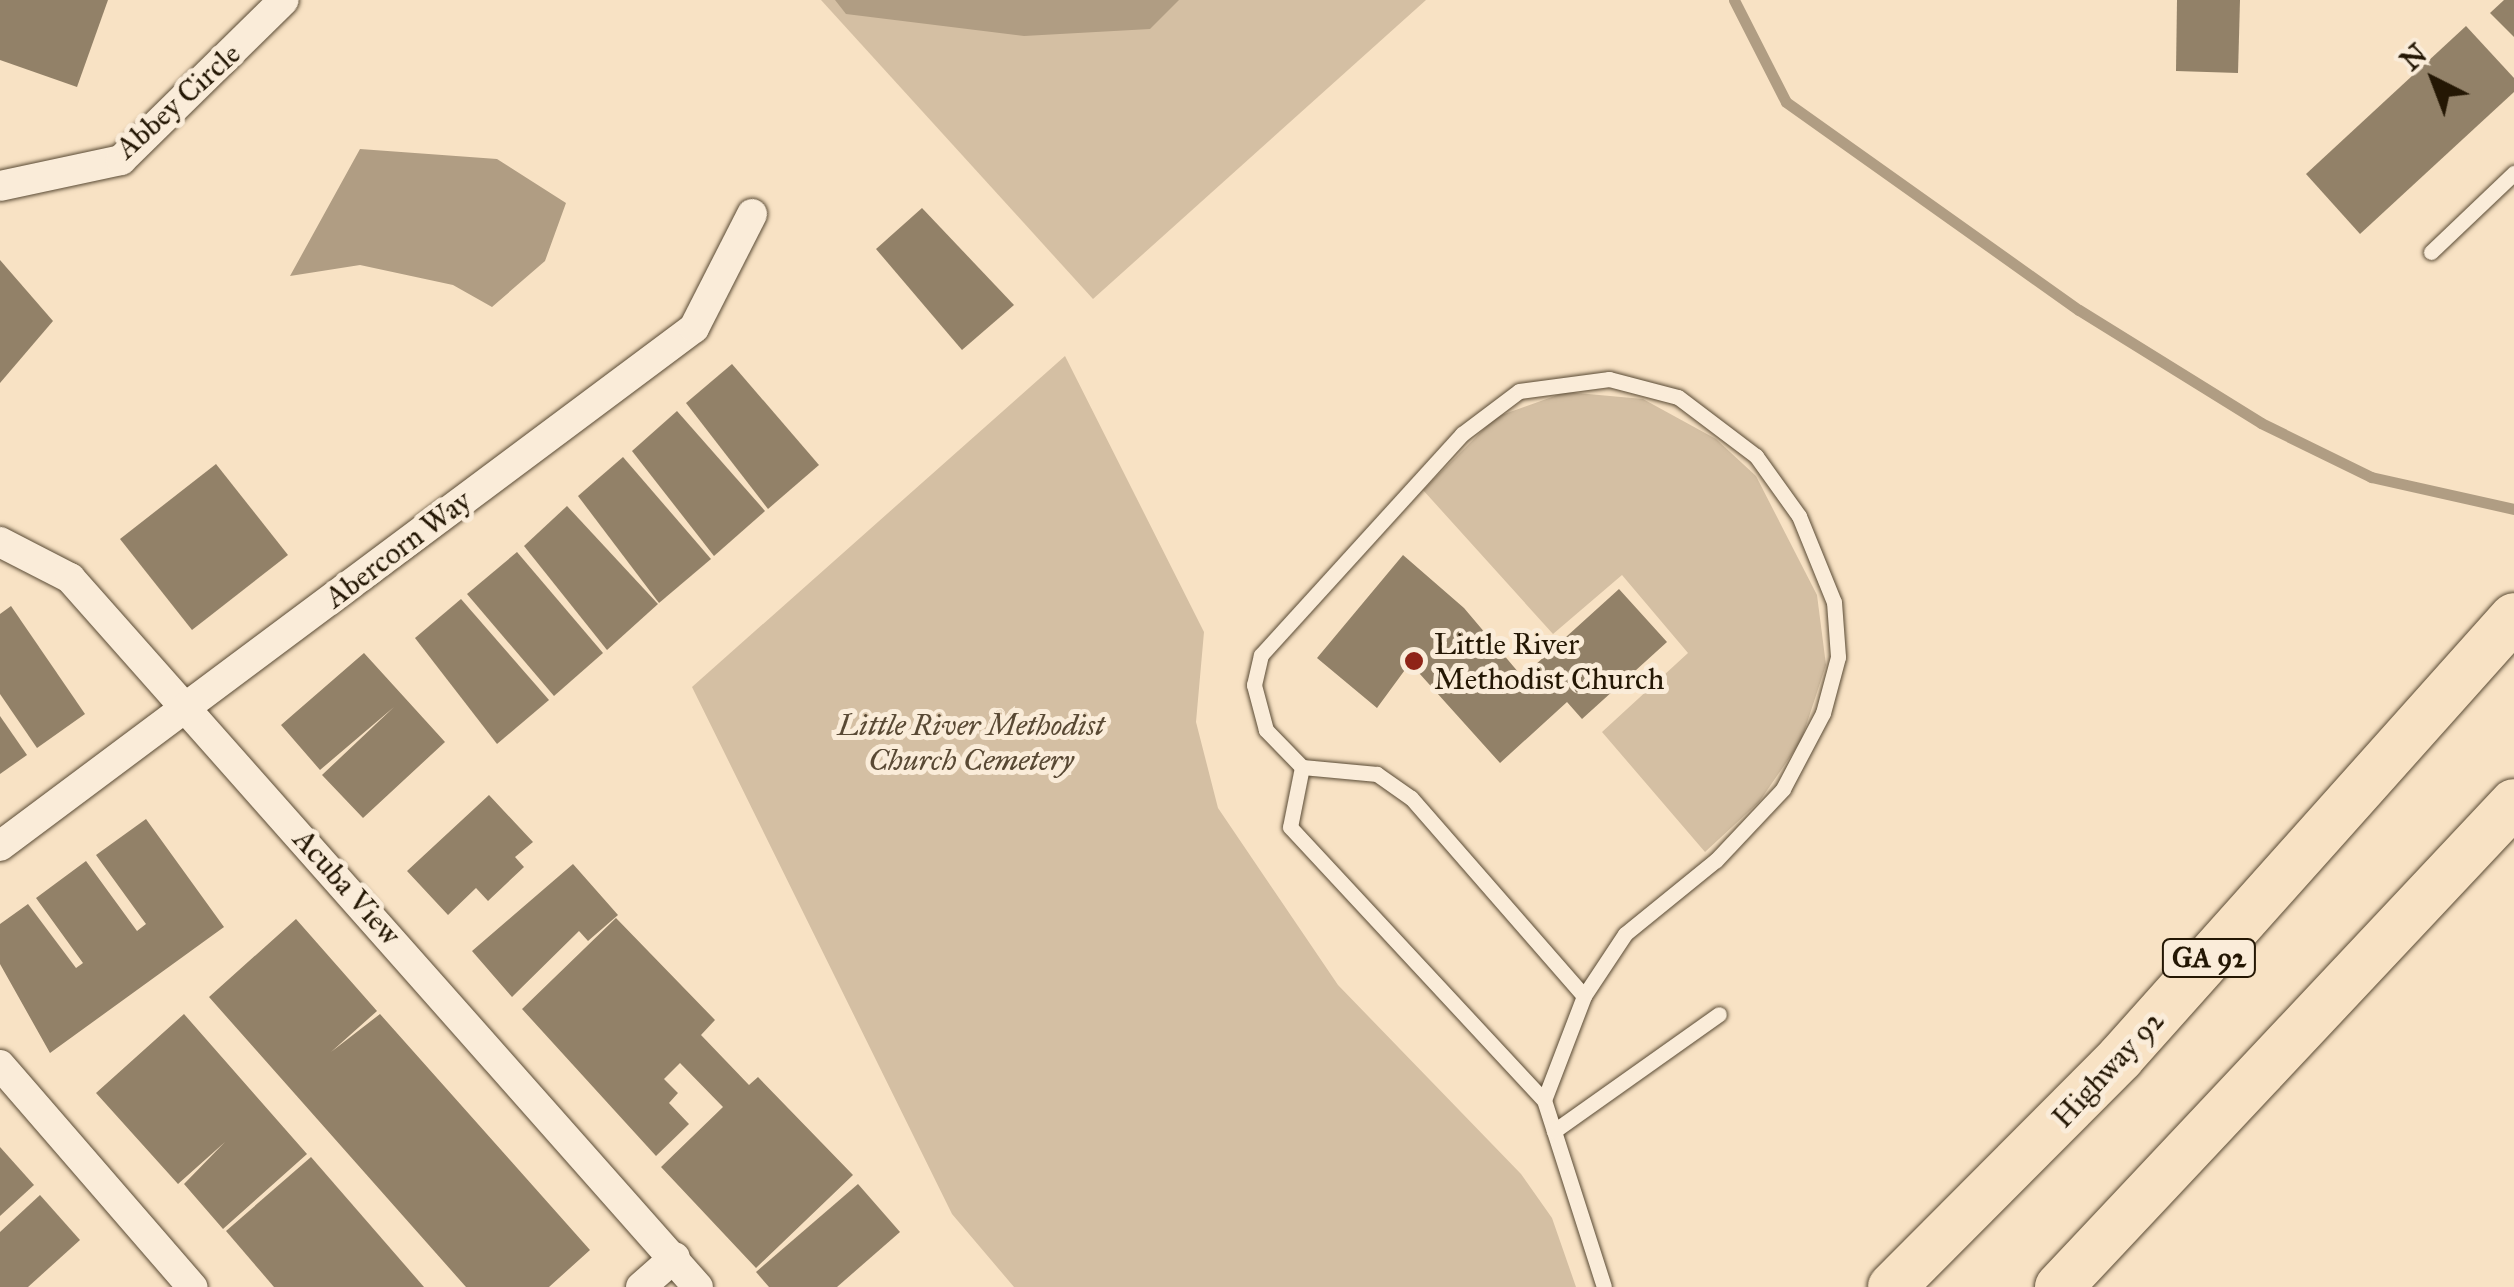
<!DOCTYPE html>
<html>
<head>
<meta charset="utf-8">
<style>
	body { margin:0 }
	#map { position:relative; width:2514px; height:1287px; overflow:hidden; background:#f8e2c4; font-family:"IM FELL Great Primer",serif }
	div>[style] { position:absolute }
	[style*='--x'] { left:calc(var(--x)*1px); top:calc(var(--y)*1px); width:calc(var(--w)*1px); rotate:calc(var(--a)*1deg) }
	.green>* { inset:0; background:#d4bfa3 }
	.water>* { inset:0; background:#b09d83 }
	.stream>* { height:11px; margin:-5.5px; padding:0 5.5px; transform-origin:5.5px; border-radius:5.5px; background:#b09d83 }
	.building>* { inset:0; background:#928168 }
	.roads { filter:drop-shadow(0 0 2px #594a34) drop-shadow(0 0 2px #594a34) }
	.service>* { height:15px; margin:-7.5px; padding:0 7.5px; transform-origin:7.5px; border-radius:7.5px; background:#faecd9 }
	.minor>* { height:30px; margin:-15px; padding:0 15px; transform-origin:15px; border-radius:15px; background:#faecd9 }
	.primary>* { height:48px; margin:-24px; padding:0 24px; transform-origin:24px; border-radius:24px; background:#f8e2c4 }
	.dots>* { width:28px; height:28px; translate:-50% -50%; box-sizing:border-box; border:5px solid #faecd9; border-radius:50% }
	span { translate:-50% -50%; white-space:nowrap; text-align:center; line-height:1.15; -webkit-text-stroke:10px #faecd9; paint-order:stroke }
	.shield-label span { padding:2px 8px; background:#faecd9; border:2px solid; border-radius:8px; -webkit-text-stroke-width:0 }
	.shield-label { font-size:28px; color:#241704; font-weight:700 }
	.street-label { font-size:30px; color:#241704 }
	.poi-label { font-size:30px; color:#241704 }
	.left { translate:0 -50%; text-align:left }
	.park-label { font-size:30px; color:#594934; font-style:italic }
	.north { position:absolute; left:2384px; top:30px; width:100px; height:100px; -webkit-text-stroke:8px #faecd9; paint-order:stroke; rotate:318deg; font-size:28px; font-weight:700; line-height:40px; text-align:center; color:#241704 }
	.north::after { content:''; display:block; margin:auto; width:35px; height:45px; background:#241704; clip-path:polygon(50% 0,100% 100%,50% 72%,0 100%) }
</style>
</head>
<body>
<div id="map">
	<div class="green">
		<div style="clip-path:polygon(821px 0,1426px 0,1093px 299px)"></div>
		<div style="clip-path:polygon(1065px 356px,1204px 632px,1196px 722px,1218px 808px,1338px 985px,1521px 1174px,1552px 1218px,1576px 1287px,1014px 1287px,952px 1214px,692px 687px)"></div>
		<div style="clip-path:polygon(1566px 392px,1643px 399px,1716px 439px,1756px 476px,1817px 595px,1826px 665px,1801px 741px,1759px 802px,1705px 852px,1602px 732px,1688px 653px,1622px 575px,1553px 634px,1423px 490px,1496px 417px)"></div>
	</div>
	<div class="water">
		<div style="clip-path:polygon(835px 0,1179px 0,1150px 29px,1024px 36px,846px 14px)"></div>
		<div style="clip-path:polygon(360px 149px,497px 159px,566px 203px,545px 261px,492px 307px,453px 285px,360px 265px,290px 276px)"></div>
	</div>
	<div class="stream">
		<div style="--x:1734;--y:0;--w:114;--a:63"></div>
		<div style="--x:1786;--y:102;--w:359;--a:35.4"></div>
		<div style="--x:2079;--y:310;--w:214;--a:31.8"></div>
		<div style="--x:2261;--y:423;--w:123;--a:26.1"></div>
		<div style="--x:2371;--y:477;--w:147;--a:12.6"></div>
	</div>
	<div class="building">
		<div style="clip-path:polygon(0 0,108px 0,77px 87px,0 60px)"></div>
		<div style="clip-path:polygon(2177px 0,2240px 0,2238px 73px,2176px 71px)"></div>
		<div style="clip-path:polygon(2504px 0,2514px 0,2514px 37px,2490px 13px)"></div>
		<div style="clip-path:polygon(2466px 26px,2514px 78px,2514px 92px,2360px 234px,2306px 174px)"></div>
		<div style="clip-path:polygon(922px 208px,1014px 305px,962px 350px,876px 249px)"></div>
		<div style="clip-path:polygon(0 260px,53px 321px,0 383px)"></div>
		<div style="clip-path:polygon(732px 364px,819px 465px,768px 509px,686px 403px)"></div>
		<div style="clip-path:polygon(677px 411px,765px 511px,714px 556px,632px 451px)"></div>
		<div style="clip-path:polygon(623px 457px,711px 559px,659px 603px,578px 496px)"></div>
		<div style="clip-path:polygon(216px 464px,288px 555px,192px 630px,120px 539px)"></div>
		<div style="clip-path:polygon(567px 506px,658px 604px,607px 650px,524px 546px)"></div>
		<div style="clip-path:polygon(517px 552px,603px 653px,554px 696px,467px 594px)"></div>
		<div style="clip-path:polygon(1403px 555px,1464px 608px,1535px 692px,1548px 681px,1534px 666px,1619px 589px,1667px 642px,1582px 719px,1567px 702px,1500px 763px,1410px 663px,1377px 708px,1317px 658px)"></div>
		<div style="clip-path:polygon(461px 599px,549px 700px,497px 744px,415px 638px)"></div>
		<div style="clip-path:polygon(11px 606px,85px 714px,37px 748px,0 694px,0 614px)"></div>
		<div style="clip-path:polygon(364px 653px,445px 742px,363px 818px,322px 775px,394px 707px,320px 770px,281px 725px)"></div>
		<div style="clip-path:polygon(0 716px,27px 755px,0 774px)"></div>
		<div style="clip-path:polygon(489px 795px,533px 842px,515px 857px,524px 867px,488px 901px,476px 888px,448px 915px,407px 871px)"></div>
		<div style="clip-path:polygon(146px 819px,224px 927px,50px 1053px,0 964px,0 924px,28px 904px,76px 968px,83px 963px,36px 898px,86px 861px,137px 931px,146px 924px,96px 855px)"></div>
		<div style="clip-path:polygon(573px 864px,618px 915px,588px 941px,579px 931px,512px 997px,472px 951px)"></div>
		<div style="clip-path:polygon(616px 918px,715px 1020px,701px 1035px,749px 1085px,758px 1077px,853px 1175px,756px 1268px,661px 1167px,723px 1107px,680px 1063px,664px 1079px,678px 1093px,669px 1103px,689px 1124px,656px 1156px,522px 1009px)"></div>
		<div style="clip-path:polygon(296px 919px,377px 1011px,331px 1052px,380px 1014px,590px 1250px,549px 1287px,466px 1287px,209px 997px)"></div>
		<div style="clip-path:polygon(184px 1014px,307px 1154px,223px 1229px,184px 1184px,225px 1142px,178px 1184px,96px 1093px)"></div>
		<div style="clip-path:polygon(0 1147px,34px 1185px,0 1216px)"></div>
		<div style="clip-path:polygon(311px 1157px,424px 1287px,274px 1287px,226px 1231px)"></div>
		<div style="clip-path:polygon(858px 1184px,900px 1232px,837px 1287px,769px 1287px,756px 1272px)"></div>
		<div style="clip-path:polygon(40px 1195px,80px 1240px,28px 1287px,0 1287px,0 1232px)"></div>
	</div>
	<div class="roads">
		<div class="service">
			<div style="--x:2431;--y:252;--w:115;--a:-43.6"></div>
			<div style="--x:1302;--y:767;--w:61;--a:101.3"></div>
			<div style="--x:1290;--y:827;--w:373;--a:47.1"></div>
			<div style="--x:1584;--y:996;--w:263;--a:-131.1"></div>
			<div style="--x:1411;--y:798;--w:42;--a:-144.8"></div>
			<div style="--x:1377;--y:774;--w:75;--a:-174.7"></div>
			<div style="--x:1302;--y:767;--w:52;--a:-134.2"></div>
			<div style="--x:1266;--y:730;--w:47;--a:-104.9"></div>
			<div style="--x:1254;--y:685;--w:31;--a:-77"></div>
			<div style="--x:1261;--y:655;--w:299;--a:-47.7"></div>
			<div style="--x:1462;--y:434;--w:71;--a:-37"></div>
			<div style="--x:1519;--y:391;--w:91;--a:-7.6"></div>
			<div style="--x:1609;--y:379;--w:71;--a:14.6"></div>
			<div style="--x:1678;--y:397;--w:98;--a:37.1"></div>
			<div style="--x:1756;--y:456;--w:74;--a:54.4"></div>
			<div style="--x:1799;--y:516;--w:93;--a:67.9"></div>
			<div style="--x:1834;--y:602;--w:55;--a:85.8"></div>
			<div style="--x:1838;--y:657;--w:58;--a:105"></div>
			<div style="--x:1823;--y:713;--w:86;--a:117.8"></div>
			<div style="--x:1783;--y:789;--w:98;--a:133.3"></div>
			<div style="--x:1716;--y:860;--w:117;--a:140.9"></div>
			<div style="--x:1625;--y:934;--w:74;--a:123.5"></div>
			<div style="--x:1584;--y:996;--w:111;--a:111"></div>
			<div style="--x:1544;--y:1100;--w:196;--a:72.2"></div>
			<div style="--x:1554;--y:1131;--w:202;--a:-35.3"></div>
		</div>
		<div class="minor">
			<div style="--x:0;--y:186;--w:124;--a:-12.1"></div>
			<div style="--x:121;--y:160;--w:228;--a:-44.5"></div>
			<div style="--x:0;--y:542;--w:79;--a:27.2"></div>
			<div style="--x:70;--y:578;--w:947;--a:48.47"></div>
			<div style="--x:0;--y:846;--w:866;--a:-36.74"></div>
			<div style="--x:694;--y:328;--w:128;--a:-63"></div>
			<div style="--x:0;--y:1065;--w:294;--a:49.1"></div>
			<div style="--x:641;--y:1287;--w:45;--a:-41.4"></div>
		</div>
		<div class="primary">
			<div style="--x:1892;--y:1287;--w:323;--a:-45.1"></div>
			<div style="--x:2120;--y:1058;--w:591;--a:-48.22"></div>
			<div style="--x:2059;--y:1287;--w:664;--a:-46.77"></div>
		</div>
	</div>
	<div class="dots">
		<div style="left:1414px;top:661px;background:#8f2418"></div>
	</div>
	<div class="shield-label">
		<span style="left:2209px;top:958px">GA 92</span>
	</div>
	<div class="street-label">
		<span style="left:178px;top:101px;rotate:-42deg">Abbey Circle</span>
		<span style="left:398px;top:549px;rotate:-37deg">Abercorn Way</span>
		<span style="left:347px;top:887px;rotate:48deg">Acuba View</span>
		<span style="left:2108px;top:1069px;rotate:-47deg">Highway 92</span>
	</div>
	<div class="poi-label">
		<span class="left" style="left:1434px;top:661px">Little River<br>Methodist Church</span>
	</div>
	<div class="park-label">
		<span style="left:971px;top:742px">Little River Methodist<br>Church Cemetery</span>
	</div>
	<div class="north">N</div>
</div>
</body>
</html>
